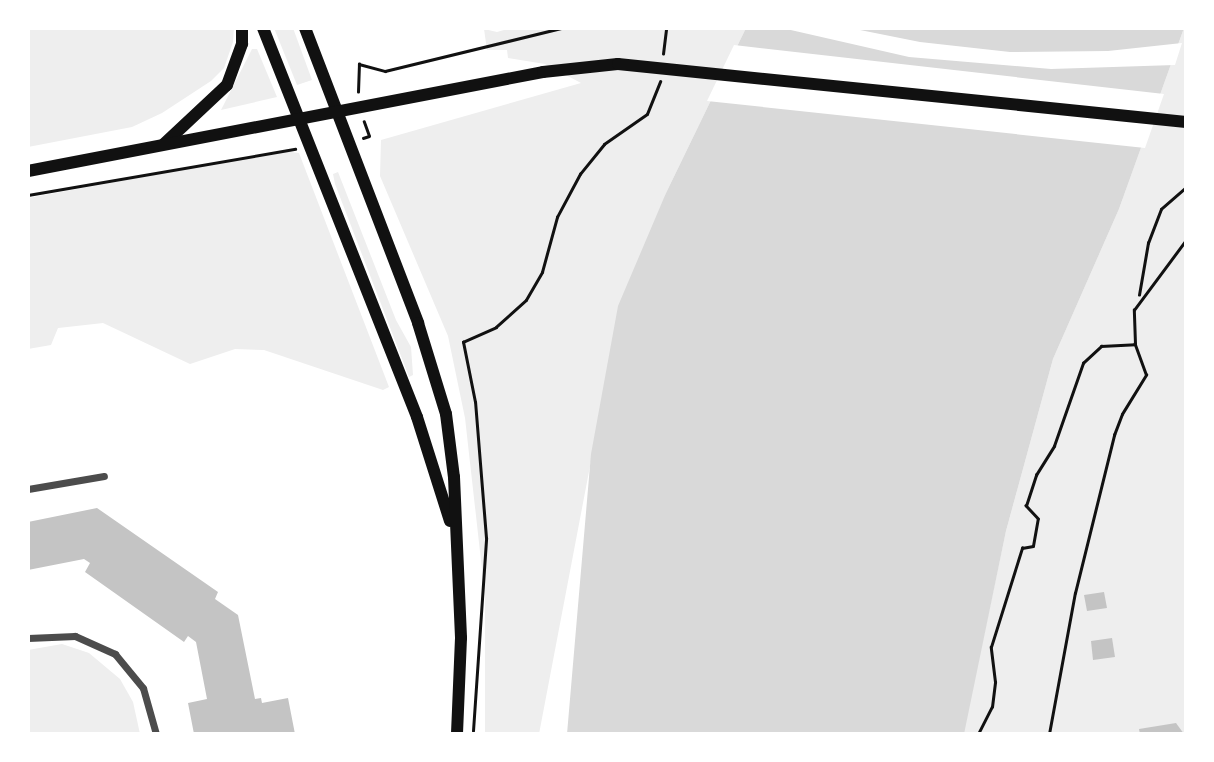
<!DOCTYPE html>
<html>
<head>
<meta charset="utf-8">
<style>
	body { margin:0 }
	#map { position:relative; width:1214px; height:762px; overflow:hidden; background:#fff; font-family:"Archivo Narrow",sans-serif }
	div>[style] { position:absolute }
	[style*='--x'] { left:calc(var(--x)*1px); top:calc(var(--y)*1px); width:calc(var(--w)*1px); rotate:calc(var(--a)*1deg) }
	.green>* { inset:0; background:#eee }
	.water>* { inset:0; background:#d9d9d9 }
	.pier>* { inset:0; background:#fff }
	.building>* { inset:0; background:#c4c4c4 }
	.path>* { height:2.5px; margin:-1.25px; padding:0 1.25px; transform-origin:1.25px; border-radius:1.25px; background:#111 }
	.minor>* { height:7px; margin:-3.5px; padding:0 3.5px; transform-origin:3.5px; border-radius:3.5px; background:#4c4c4c }
	.secondary>* { height:12px; margin:-6px; padding:0 6px; transform-origin:6px; border-radius:6px; background:#111 }
	span { translate:-50% -50%; white-space:nowrap; text-align:center; line-height:1.15; -webkit-text-stroke:7px #fff; paint-order:stroke }
	.frame { position:absolute; inset:0; border:30px solid #fff; pointer-events:none }
</style>
</head>
<body>
<div id="map">
	<div class="green">
		<div style="clip-path:polygon(28px 28px,234px 28px,233px 42px,224px 68px,211px 81px,162px 113px,132px 127px,28px 147px)"></div>
		<div style="clip-path:polygon(274px 28px,293px 28px,312px 80px,297px 85px)"></div>
		<div style="clip-path:polygon(511px 28px,746px 28px,666px 193px,591px 461px,539px 734px,485px 734px,485px 596px,465px 418px,448px 336px,380px 176px,381px 140px,581px 83px,545px 64px,508px 58px,507px 50px,487px 50px,484px 29px,497px 32px)"></div>
		<div style="clip-path:polygon(1184px 28px,1186px 734px,963px 734px,1006px 531px,1053px 359px,1119px 209px)"></div>
		<div style="clip-path:polygon(252px 49px,257px 49px,277px 97px,221px 110px)"></div>
		<div style="clip-path:polygon(284px 151px,299px 153px,389px 387px,383px 390px,264px 350px,235px 349px,190px 364px,103px 323px,58px 328px,51px 345px,28px 349px,28px 198px)"></div>
		<div style="clip-path:polygon(338px 172px,396px 320px,411px 347px,413px 375px,409px 377px,335px 184px,333px 174px)"></div>
		<div style="clip-path:polygon(62px 644px,89px 653px,120px 679px,133px 702px,140px 734px,28px 734px,28px 650px)"></div>
	</div>
	<div class="water">
		<div style="clip-path:polygon(746px 28px,1184px 28px,1119px 209px,1053px 359px,1006px 531px,964px 734px,567px 734px,591px 454px,618px 306px,666px 193px)"></div>
	</div>
	<div class="pier">
		<div style="clip-path:polygon(782px 28px,850px 28px,920px 42px,1010px 52px,1108px 51px,1182px 43px,1175px 65px,1051px 69px,909px 57px)"></div>
		<div style="clip-path:polygon(734px 45px,1164px 94px,1145px 148px,707px 101px)"></div>
	</div>
	<div class="building">
		<div style="clip-path:polygon(97px 508px,218px 592px,215px 599px,238px 615px,255px 699px,261px 698px,262px 703px,288px 698px,295px 734px,194px 734px,188px 703px,207px 699px,196px 642px,188px 636px,184px 642px,85px 572px,90px 563px,84px 559px,28px 570px,28px 522px)"></div>
		<div style="clip-path:polygon(1104px 592px,1107px 608px,1087px 611px,1084px 595px)"></div>
		<div style="clip-path:polygon(1112px 638px,1115px 657px,1093px 660px,1091px 641px)"></div>
		<div style="clip-path:polygon(1176px 723px,1184px 734px,1140px 734px,1139px 729px)"></div>
	</div>
	<div class="path">
		<div style="--x:663;--y:54;--w:26;--a:-83"></div>
		<div style="--x:358;--y:92;--w:28;--a:-88"></div>
		<div style="--x:359;--y:64;--w:27;--a:15"></div>
		<div style="--x:385;--y:71;--w:182;--a:-13.7"></div>
		<div style="--x:363;--y:138;--w:6;--a:-18"></div>
		<div style="--x:369;--y:136;--w:15;--a:-110"></div>
		<div style="--x:28;--y:195;--w:271;--a:-9.8"></div>
		<div style="--x:1139;--y:295;--w:53;--a:-80.2"></div>
		<div style="--x:1148;--y:243;--w:36;--a:-69"></div>
		<div style="--x:1161;--y:209;--w:33;--a:-41"></div>
		<div style="--x:473;--y:731;--w:193;--a:-86.1"></div>
		<div style="--x:486;--y:538;--w:136;--a:-94.6"></div>
		<div style="--x:475;--y:402;--w:61;--a:-101.3"></div>
		<div style="--x:463;--y:342;--w:36;--a:-24"></div>
		<div style="--x:496;--y:327;--w:40;--a:-42"></div>
		<div style="--x:526;--y:300;--w:32;--a:-60"></div>
		<div style="--x:542;--y:272;--w:57;--a:-74.7"></div>
		<div style="--x:557;--y:217;--w:49;--a:-61.9"></div>
		<div style="--x:580;--y:174;--w:38;--a:-51"></div>
		<div style="--x:604;--y:144;--w:52;--a:-34.9"></div>
		<div style="--x:647;--y:114;--w:35;--a:-68"></div>
		<div style="--x:978;--y:734;--w:30;--a:-63"></div>
		<div style="--x:992;--y:707;--w:25;--a:-83"></div>
		<div style="--x:995;--y:682;--w:35;--a:-97"></div>
		<div style="--x:991;--y:647;--w:104;--a:-72.6"></div>
		<div style="--x:1022;--y:548;--w:11;--a:-10"></div>
		<div style="--x:1033;--y:546;--w:27;--a:-80"></div>
		<div style="--x:1038;--y:519;--w:18;--a:-133"></div>
		<div style="--x:1026;--y:506;--w:33;--a:-72"></div>
		<div style="--x:1036;--y:475;--w:34;--a:-58"></div>
		<div style="--x:1054;--y:446;--w:88;--a:-70.7"></div>
		<div style="--x:1083;--y:363;--w:25;--a:-43"></div>
		<div style="--x:1101;--y:346;--w:34;--a:-3"></div>
		<div style="--x:1049;--y:734;--w:143;--a:-79.6"></div>
		<div style="--x:1075;--y:593;--w:163;--a:-76.1"></div>
		<div style="--x:1114;--y:435;--w:22;--a:-69"></div>
		<div style="--x:1122;--y:414;--w:46;--a:-58.4"></div>
		<div style="--x:1146;--y:375;--w:33;--a:-110"></div>
		<div style="--x:1135;--y:344;--w:34;--a:-92"></div>
		<div style="--x:1134;--y:310;--w:87;--a:-53.4"></div>
	</div>
	<div class="minor">
		<div style="--x:28;--y:489;--w:77;--a:-9.7"></div>
		<div style="--x:28;--y:638;--w:47;--a:-2.4"></div>
		<div style="--x:75;--y:636;--w:44;--a:24.2"></div>
		<div style="--x:115;--y:654;--w:44;--a:50.5"></div>
		<div style="--x:143;--y:688;--w:48;--a:74.2"></div>
	</div>
	<div class="secondary">
		<div style="--x:263;--y:28;--w:418;--a:68.4"></div>
		<div style="--x:417;--y:417;--w:109;--a:72.4"></div>
		<div style="--x:305;--y:28;--w:316;--a:69"></div>
		<div style="--x:418;--y:323;--w:95;--a:72.9"></div>
		<div style="--x:446;--y:414;--w:64;--a:82.8"></div>
		<div style="--x:454;--y:477;--w:161;--a:87.5"></div>
		<div style="--x:461;--y:638;--w:96;--a:92.4"></div>
		<div style="--x:164;--y:144;--w:86;--a:-43.1"></div>
		<div style="--x:227;--y:85;--w:44;--a:-69.9"></div>
		<div style="--x:242;--y:44;--w:16;--a:-90"></div>
		<div style="--x:28;--y:171;--w:524;--a:-10.88"></div>
		<div style="--x:543;--y:72;--w:75;--a:-6.1"></div>
		<div style="--x:618;--y:64;--w:571;--a:5.83"></div>
	</div>
	<div class="frame"></div>
</div>
</body>
</html>
